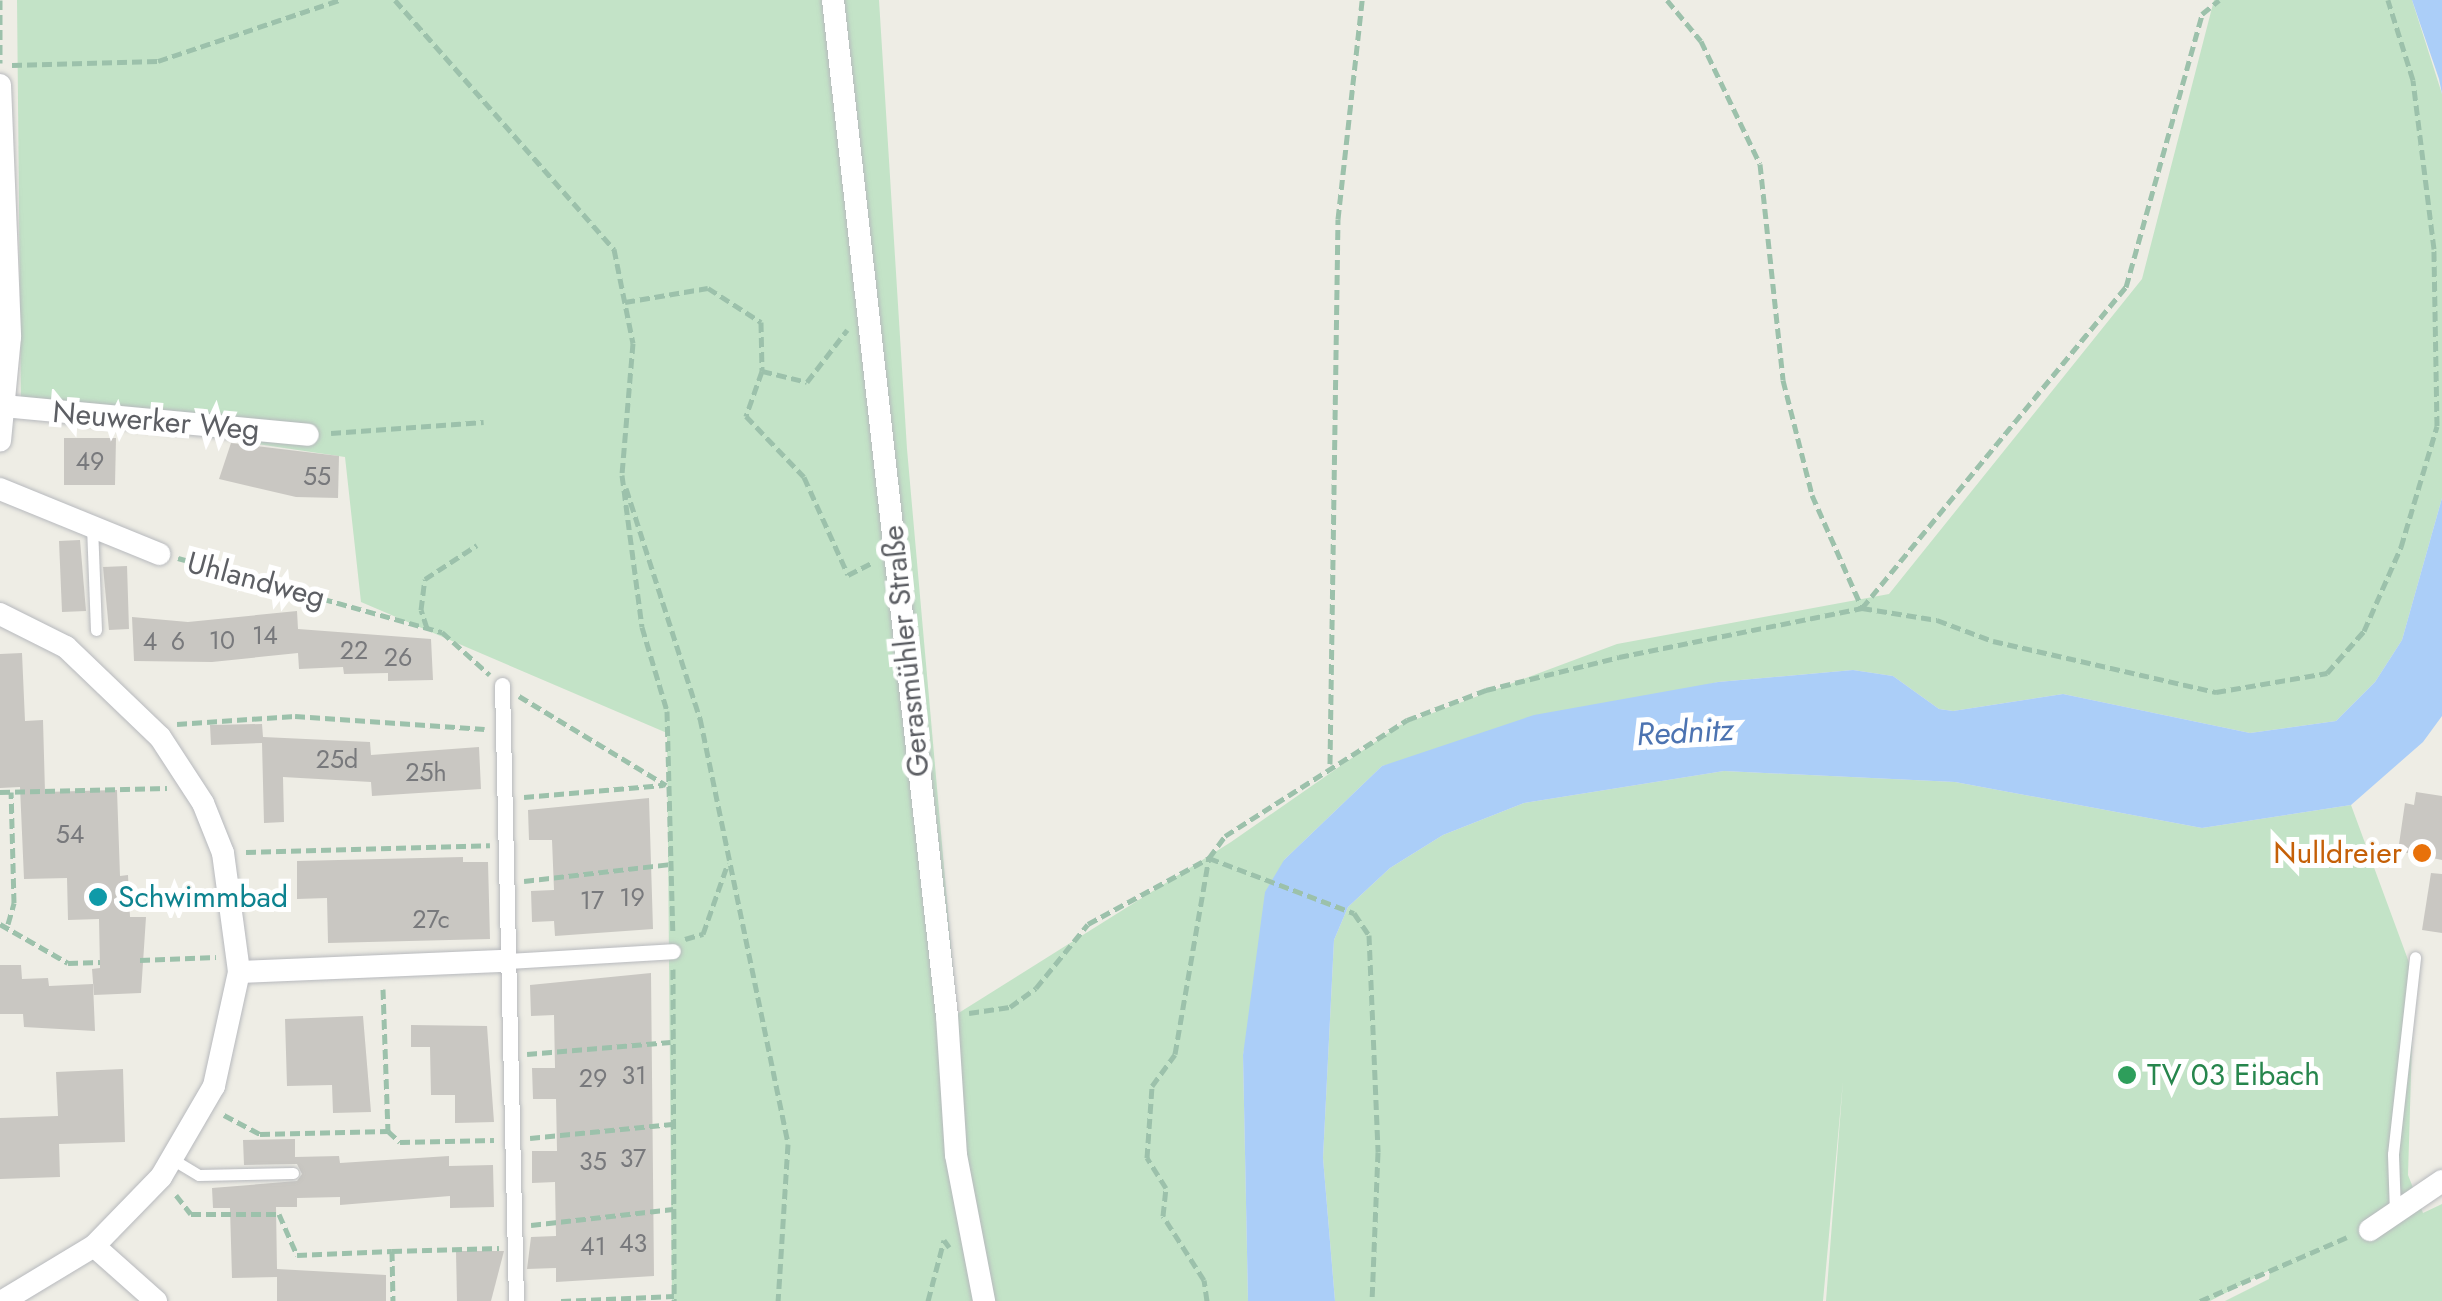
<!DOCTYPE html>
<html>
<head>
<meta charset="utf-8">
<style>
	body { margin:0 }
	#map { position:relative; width:2442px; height:1301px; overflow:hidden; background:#eeede5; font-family:Jost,sans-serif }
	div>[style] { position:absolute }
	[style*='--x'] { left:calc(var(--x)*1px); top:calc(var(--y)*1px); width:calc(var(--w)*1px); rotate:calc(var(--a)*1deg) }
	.green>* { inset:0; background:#c3e3c7 }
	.water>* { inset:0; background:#abcef8 }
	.building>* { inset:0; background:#c9c7c2 }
	.path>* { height:5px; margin-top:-2.5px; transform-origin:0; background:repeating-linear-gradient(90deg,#9cc1ab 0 10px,transparent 0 15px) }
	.roads { filter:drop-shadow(0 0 2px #b7b9bd) drop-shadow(0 0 2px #b7b9bd) }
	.service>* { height:11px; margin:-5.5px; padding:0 5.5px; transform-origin:5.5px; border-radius:5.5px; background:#fff }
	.pedestrian>* { height:15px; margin:-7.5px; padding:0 7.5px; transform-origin:7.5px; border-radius:7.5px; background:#fff }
	.minor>* { height:22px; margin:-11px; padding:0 11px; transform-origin:11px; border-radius:11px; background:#fff }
	.dots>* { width:28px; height:28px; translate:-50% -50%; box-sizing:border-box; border:5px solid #fff; border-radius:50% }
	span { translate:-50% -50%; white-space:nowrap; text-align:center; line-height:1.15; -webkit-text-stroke:10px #fff; paint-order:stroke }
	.number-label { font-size:25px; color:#78797c }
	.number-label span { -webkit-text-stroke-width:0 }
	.street-label { font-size:30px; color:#5d5f64 }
	.food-label { font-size:30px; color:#c56008 }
	.right { translate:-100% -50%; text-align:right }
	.culture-label { font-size:30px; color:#0d838f }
	.left { translate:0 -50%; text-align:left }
	.leisure-label { font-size:30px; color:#27864d }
	.water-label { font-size:32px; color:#4c73b1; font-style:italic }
</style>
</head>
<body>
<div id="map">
	<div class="green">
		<div style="clip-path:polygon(17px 0,879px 0,907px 449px,957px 1014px,1231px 842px,1398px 726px,1617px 644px,1889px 594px,2142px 279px,2214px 0,2412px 0,2442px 94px,2442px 498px,2402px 640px,2375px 682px,2336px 721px,2250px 733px,2063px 694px,1953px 711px,1939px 709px,1893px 676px,1853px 670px,1718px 682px,1382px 766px,1284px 860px,1243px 1055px,1248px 1301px,672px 1301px,667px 733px,361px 602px,345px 457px,21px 409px)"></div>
		<div style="clip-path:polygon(1724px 771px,1955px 782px,2202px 828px,2351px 805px,2414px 976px,2408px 1175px,2423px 1213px,2442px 1204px,2442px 1301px,2225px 1301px,2269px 1279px,2270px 1270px,2210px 1301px,1826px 1301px,1843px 1081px,1823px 1301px,1335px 1301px,1323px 1158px,1334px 940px,1348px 907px,1390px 868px,1443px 835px,1524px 803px)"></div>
	</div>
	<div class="water">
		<div style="clip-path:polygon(2412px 0,2442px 0,2442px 94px,2439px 79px)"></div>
		<div style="clip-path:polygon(2442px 498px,2442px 716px,2423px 742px,2351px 805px,2202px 828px,1955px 782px,1724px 771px,1524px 803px,1443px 835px,1390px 868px,1348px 907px,1334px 940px,1323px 1158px,1335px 1301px,1248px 1301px,1243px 1055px,1265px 892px,1284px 860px,1382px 766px,1534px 715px,1718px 682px,1853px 670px,1893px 676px,1939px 709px,1953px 711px,2063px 694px,2250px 733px,2336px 721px,2375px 682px,2402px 640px)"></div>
	</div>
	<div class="building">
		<div style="clip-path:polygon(64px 438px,116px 438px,115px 485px,64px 485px)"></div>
		<div style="clip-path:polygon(231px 443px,339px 456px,338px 498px,296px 497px,219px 479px)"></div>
		<div style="clip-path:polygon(80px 540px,86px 611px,62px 612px,59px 541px)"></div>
		<div style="clip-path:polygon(127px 566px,129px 629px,109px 630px,103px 567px)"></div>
		<div style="clip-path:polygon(297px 611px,298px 629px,431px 639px,433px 680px,388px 681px,388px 673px,344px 674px,343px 667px,299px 669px,298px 653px,212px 662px,134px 661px,132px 617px,188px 622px)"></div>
		<div style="clip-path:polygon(22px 653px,25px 721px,43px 720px,45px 792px,117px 790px,120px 876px,128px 875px,130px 917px,146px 917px,141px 993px,94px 995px,92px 969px,100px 968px,99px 919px,68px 920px,67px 878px,24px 879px,20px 787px,0 788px,0 654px)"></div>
		<div style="clip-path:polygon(262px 724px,263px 737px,370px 742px,371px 755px,479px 747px,481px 789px,372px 796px,371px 782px,283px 777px,284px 822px,264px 823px,262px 743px,211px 745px,210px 725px)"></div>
		<div style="clip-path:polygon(2416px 792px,2442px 796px,2442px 860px,2398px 851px,2405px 803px,2414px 805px)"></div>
		<div style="clip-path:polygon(649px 798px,653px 929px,555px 936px,554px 921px,532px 922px,531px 891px,554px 890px,552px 840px,529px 840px,528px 810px)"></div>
		<div style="clip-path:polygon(463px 857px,463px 862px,488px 862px,490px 939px,328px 943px,327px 898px,297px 899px,297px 861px)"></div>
		<div style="clip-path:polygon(2431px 873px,2442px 874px,2442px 933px,2422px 930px)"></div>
		<div style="clip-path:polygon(0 965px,21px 965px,22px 979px,48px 978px,49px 986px,93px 984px,95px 1031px,24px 1027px,23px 1014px,0 1014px)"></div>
		<div style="clip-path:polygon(651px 973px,654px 1276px,556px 1282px,556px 1268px,527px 1269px,531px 1237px,556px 1236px,555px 1182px,532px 1183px,532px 1151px,557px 1151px,556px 1099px,533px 1099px,532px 1068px,555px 1068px,554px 1015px,531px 1016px,530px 985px)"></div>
		<div style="clip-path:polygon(363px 1016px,371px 1112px,333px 1113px,332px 1085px,287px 1086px,285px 1019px)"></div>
		<div style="clip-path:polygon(411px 1025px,487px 1026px,494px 1122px,455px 1123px,455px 1095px,431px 1095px,430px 1047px,411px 1047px)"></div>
		<div style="clip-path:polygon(123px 1069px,125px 1142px,59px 1144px,60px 1177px,0 1179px,0 1118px,58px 1116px,56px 1072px)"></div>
		<div style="clip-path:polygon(295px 1139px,295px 1157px,339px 1156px,340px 1163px,449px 1156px,449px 1166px,493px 1165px,494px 1207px,450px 1208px,450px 1196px,340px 1205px,340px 1197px,297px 1198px,297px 1207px,276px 1207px,277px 1269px,386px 1275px,386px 1301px,277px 1301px,277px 1277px,232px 1278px,230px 1208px,213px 1208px,212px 1188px,297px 1181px,302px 1174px,297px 1164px,244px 1165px,243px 1140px)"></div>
		<div style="clip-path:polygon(456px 1251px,504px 1251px,491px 1301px,457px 1301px)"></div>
	</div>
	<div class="path">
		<div style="--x:0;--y:0;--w:63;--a:90"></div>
		<div style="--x:395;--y:0;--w:332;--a:48.7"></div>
		<div style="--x:614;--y:249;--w:96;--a:78.6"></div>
		<div style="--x:633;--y:343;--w:132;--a:94.8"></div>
		<div style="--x:622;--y:475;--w:153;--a:82.5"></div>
		<div style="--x:642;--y:627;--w:88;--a:73.4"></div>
		<div style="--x:667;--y:711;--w:222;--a:88.5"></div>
		<div style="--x:1667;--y:0;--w:53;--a:50.3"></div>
		<div style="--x:1701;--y:41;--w:136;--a:64.4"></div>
		<div style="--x:1760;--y:164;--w:217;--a:83.9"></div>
		<div style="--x:1783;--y:380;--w:119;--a:75.8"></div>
		<div style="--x:1812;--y:495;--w:124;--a:66.1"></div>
		<div style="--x:12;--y:65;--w:146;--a:-1.6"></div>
		<div style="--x:158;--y:61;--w:191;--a:-18.6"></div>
		<div style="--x:625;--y:302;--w:84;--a:-9.6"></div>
		<div style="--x:708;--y:288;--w:63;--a:32.7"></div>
		<div style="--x:761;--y:322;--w:49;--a:88.8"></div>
		<div style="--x:762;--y:371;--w:48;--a:109.6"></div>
		<div style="--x:746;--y:416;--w:84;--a:46.4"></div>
		<div style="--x:804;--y:477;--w:107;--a:65.8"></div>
		<div style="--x:848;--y:575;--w:28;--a:-27"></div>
		<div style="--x:762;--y:371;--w:46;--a:13.7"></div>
		<div style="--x:807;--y:382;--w:66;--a:-52.4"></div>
		<div style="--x:331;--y:433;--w:153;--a:-4.1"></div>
		<div style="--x:626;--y:488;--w:242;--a:72.2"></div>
		<div style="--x:700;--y:718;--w:435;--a:78.3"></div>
		<div style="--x:788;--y:1144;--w:157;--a:93.6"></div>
		<div style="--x:178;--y:558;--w:274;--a:15.7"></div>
		<div style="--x:442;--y:632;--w:64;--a:41.9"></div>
		<div style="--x:1862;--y:608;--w:416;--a:-50.6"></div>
		<div style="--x:2126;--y:287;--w:283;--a:-74.4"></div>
		<div style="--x:2202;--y:14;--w:22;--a:-39"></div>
		<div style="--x:427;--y:628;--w:19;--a:-108"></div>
		<div style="--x:421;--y:610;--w:31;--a:-83"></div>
		<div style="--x:425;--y:579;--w:62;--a:-33.2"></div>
		<div style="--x:519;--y:696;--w:172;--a:31.2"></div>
		<div style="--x:177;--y:724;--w:118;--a:-3.9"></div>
		<div style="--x:295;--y:716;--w:190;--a:3.9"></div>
		<div style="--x:1330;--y:764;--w:545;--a:-89.16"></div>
		<div style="--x:1338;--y:219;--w:220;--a:-83.7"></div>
		<div style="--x:0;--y:792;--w:167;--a:-1.4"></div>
		<div style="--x:524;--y:797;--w:140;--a:-4.9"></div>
		<div style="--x:246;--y:852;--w:244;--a:-1.6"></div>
		<div style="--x:524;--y:881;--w:149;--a:-6.6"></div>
		<div style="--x:0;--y:924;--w:78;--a:29.8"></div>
		<div style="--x:68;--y:963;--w:32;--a:-2"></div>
		<div style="--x:8;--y:924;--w:22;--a:-74"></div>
		<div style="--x:14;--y:903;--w:111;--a:-91.5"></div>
		<div style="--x:685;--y:939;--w:19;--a:-16"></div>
		<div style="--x:703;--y:934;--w:75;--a:-70.6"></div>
		<div style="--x:140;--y:960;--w:76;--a:-2.3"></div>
		<div style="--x:673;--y:969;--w:332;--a:89.8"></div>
		<div style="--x:383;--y:989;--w:142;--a:88"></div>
		<div style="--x:969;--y:1013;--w:41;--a:-8.3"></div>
		<div style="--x:1010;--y:1007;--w:32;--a:-36"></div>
		<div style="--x:1036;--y:988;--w:82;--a:-50.9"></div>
		<div style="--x:1088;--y:924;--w:138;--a:-28.6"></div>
		<div style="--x:1209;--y:858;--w:155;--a:20.8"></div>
		<div style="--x:1354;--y:913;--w:27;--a:56"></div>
		<div style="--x:1369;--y:935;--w:217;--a:87.6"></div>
		<div style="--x:1378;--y:1152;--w:149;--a:92.3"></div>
		<div style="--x:527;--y:1054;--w:144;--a:-4.8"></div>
		<div style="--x:224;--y:1115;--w:41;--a:27.8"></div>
		<div style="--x:260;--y:1134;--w:128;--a:-1.3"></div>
		<div style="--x:388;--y:1131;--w:16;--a:43"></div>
		<div style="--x:400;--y:1142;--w:94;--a:-1.2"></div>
		<div style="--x:530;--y:1138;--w:143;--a:-5.6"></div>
		<div style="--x:176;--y:1195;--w:24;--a:52"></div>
		<div style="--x:191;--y:1214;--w:88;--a:0"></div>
		<div style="--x:279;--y:1214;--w:45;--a:66.3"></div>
		<div style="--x:297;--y:1255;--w:95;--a:-2.4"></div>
		<div style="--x:392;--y:1251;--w:50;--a:88.9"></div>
		<div style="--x:531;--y:1225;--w:143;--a:-6.4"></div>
		<div style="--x:392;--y:1251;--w:107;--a:-1.6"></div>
		<div style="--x:561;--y:1301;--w:113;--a:-2.5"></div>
		<div style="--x:928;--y:1301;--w:63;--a:-75.3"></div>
		<div style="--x:944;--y:1240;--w:9;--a:54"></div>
		<div style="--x:1207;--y:1301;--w:21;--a:-98"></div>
		<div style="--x:1204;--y:1280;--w:76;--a:-122.6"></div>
		<div style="--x:1163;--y:1216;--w:28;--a:-84"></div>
		<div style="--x:1166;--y:1188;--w:36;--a:-122"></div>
		<div style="--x:1147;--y:1158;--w:72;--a:-86"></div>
		<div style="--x:1152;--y:1086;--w:39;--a:-54"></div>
		<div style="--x:1175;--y:1054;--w:199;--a:-80.2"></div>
		<div style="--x:1209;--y:858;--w:27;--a:-54"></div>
		<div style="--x:1225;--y:836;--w:216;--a:-32.5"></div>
		<div style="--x:1407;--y:720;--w:85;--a:-20.8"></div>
		<div style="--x:1486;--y:690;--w:137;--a:-13.9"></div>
		<div style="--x:1619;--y:657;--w:248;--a:-11.4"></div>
		<div style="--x:1862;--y:608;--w:76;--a:9.1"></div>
		<div style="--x:1937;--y:620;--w:60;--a:20.6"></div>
		<div style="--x:1993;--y:641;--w:229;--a:12.9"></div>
		<div style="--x:2216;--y:692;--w:113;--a:-9.7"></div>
		<div style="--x:2327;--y:673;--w:56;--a:-48.6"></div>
		<div style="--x:2364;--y:631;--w:92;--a:-66.2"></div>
		<div style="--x:2401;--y:547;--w:126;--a:-73.4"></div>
		<div style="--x:2437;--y:426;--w:177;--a:-91"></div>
		<div style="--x:2434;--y:249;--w:170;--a:-97.1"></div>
		<div style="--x:2413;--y:80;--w:84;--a:-107.4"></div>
		<div style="--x:2200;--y:1301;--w:160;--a:-23.5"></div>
	</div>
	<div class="roads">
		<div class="service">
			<div style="--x:92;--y:526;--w:104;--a:87.8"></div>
			<div style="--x:172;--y:1159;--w:31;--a:31"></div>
			<div style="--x:199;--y:1175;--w:94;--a:-1.2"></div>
			<div style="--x:2395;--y:1212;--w:58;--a:-92"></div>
			<div style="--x:2393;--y:1154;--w:198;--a:-83.6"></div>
		</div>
		<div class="pedestrian">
			<div style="--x:502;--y:685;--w:616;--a:88.7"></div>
			<div style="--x:507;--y:961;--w:166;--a:-3.4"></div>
		</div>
		<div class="minor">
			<div style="--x:833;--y:0;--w:1022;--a:83.6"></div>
			<div style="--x:947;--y:1016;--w:139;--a:86.3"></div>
			<div style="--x:956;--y:1155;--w:149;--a:79.1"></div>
			<div style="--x:0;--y:85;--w:252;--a:87.7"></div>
			<div style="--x:10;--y:337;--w:104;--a:95.5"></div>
			<div style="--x:4;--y:406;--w:305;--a:5.4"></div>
			<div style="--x:0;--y:489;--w:172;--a:22.2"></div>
			<div style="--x:0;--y:614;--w:74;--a:26.6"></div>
			<div style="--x:66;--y:647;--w:130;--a:43.8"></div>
			<div style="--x:160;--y:737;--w:79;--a:56.9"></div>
			<div style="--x:203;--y:803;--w:54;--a:68.2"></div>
			<div style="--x:223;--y:853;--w:120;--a:82.3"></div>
			<div style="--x:239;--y:972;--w:117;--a:102.4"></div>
			<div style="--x:214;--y:1086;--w:105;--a:120.2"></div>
			<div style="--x:161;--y:1177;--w:96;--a:134.2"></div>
			<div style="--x:94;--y:1246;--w:106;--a:148.9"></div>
			<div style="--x:239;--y:972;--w:268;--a:-2.4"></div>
			<div style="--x:2370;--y:1230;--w:87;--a:-34.2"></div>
			<div style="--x:94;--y:1246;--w:83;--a:41.6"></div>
		</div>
	</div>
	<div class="dots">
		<div style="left:2422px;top:853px;background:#e8710a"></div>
		<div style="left:98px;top:897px;background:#0f9aa8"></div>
		<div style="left:2127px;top:1075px;background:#2e9e5b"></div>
	</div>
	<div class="number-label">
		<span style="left:90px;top:461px">49</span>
		<span style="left:317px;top:476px">55</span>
		<span style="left:265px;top:635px">14</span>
		<span style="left:222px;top:640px">10</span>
		<span style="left:150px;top:641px">4</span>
		<span style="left:178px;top:641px">6</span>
		<span style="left:354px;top:650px">22</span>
		<span style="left:398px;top:657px">26</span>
		<span style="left:337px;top:759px">25d</span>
		<span style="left:426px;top:772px">25h</span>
		<span style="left:70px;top:834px">54</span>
		<span style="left:632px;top:897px">19</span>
		<span style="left:592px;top:900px">17</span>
		<span style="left:431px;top:919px">27c</span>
		<span style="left:634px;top:1075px">31</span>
		<span style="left:593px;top:1078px">29</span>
		<span style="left:633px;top:1158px">37</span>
		<span style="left:593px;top:1161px">35</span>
		<span style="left:633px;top:1243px">43</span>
		<span style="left:593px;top:1246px">41</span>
	</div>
	<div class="street-label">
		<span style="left:156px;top:421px;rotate:5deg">Neuwerker Weg</span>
		<span style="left:256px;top:580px;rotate:15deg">Uhlandweg</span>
		<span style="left:906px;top:651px;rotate:-96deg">Gerasmühler Straße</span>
	</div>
	<div class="food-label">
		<span class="right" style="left:2402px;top:853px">Nulldreier</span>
	</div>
	<div class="culture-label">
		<span class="left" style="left:118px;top:897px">Schwimmbad</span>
	</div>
	<div class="leisure-label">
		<span class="left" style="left:2147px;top:1075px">TV 03 Eibach</span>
	</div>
	<div class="water-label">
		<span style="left:1685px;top:732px;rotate:-3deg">Rednitz</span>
	</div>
</div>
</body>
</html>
